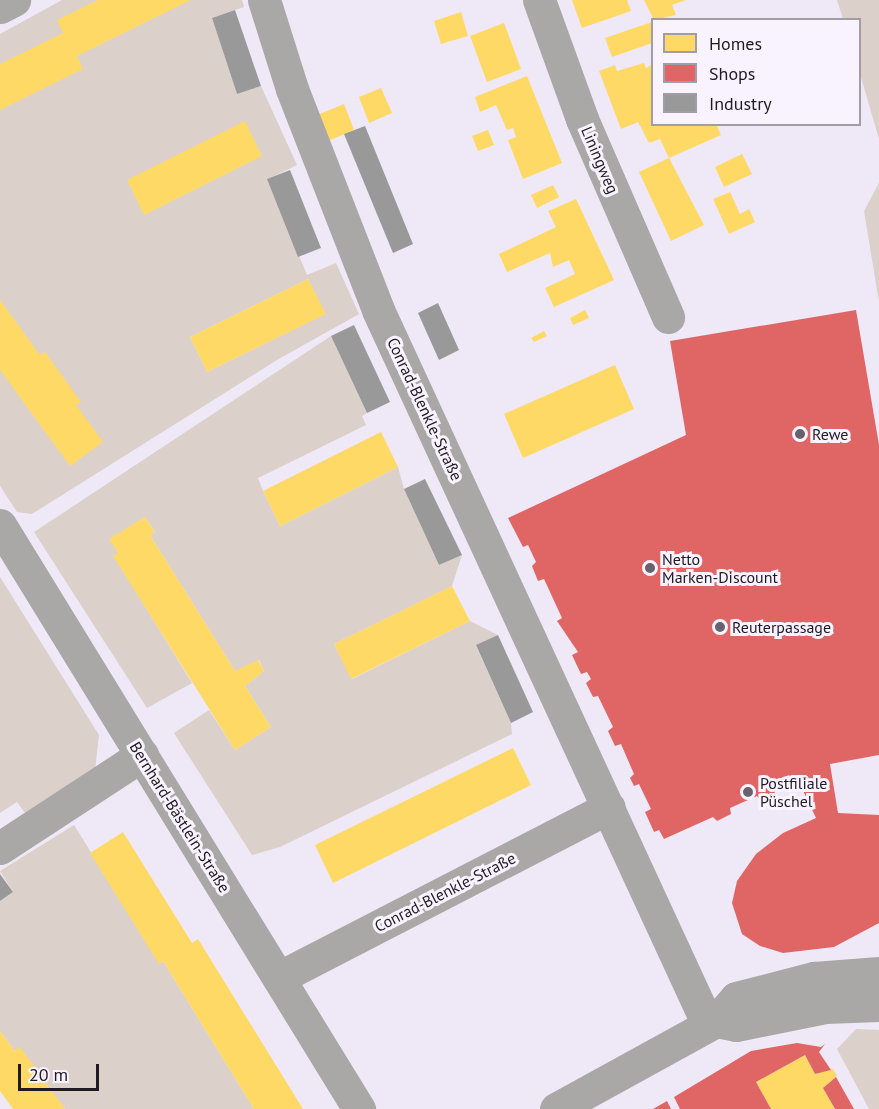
<!DOCTYPE html>
<html>
<head>
<meta charset="utf-8">
<style>
	body { margin:0 }
	#map { position:relative; width:879px; height:1109px; overflow:hidden; background:#efe8f7; font-family:"PT Sans",sans-serif }
	div>[style] { position:absolute }
	[style*='--x'] { left:calc(var(--x)*1px); top:calc(var(--y)*1px); width:calc(var(--w)*1px); rotate:calc(var(--a)*1deg) }
	.green>* { inset:0; background:#dbd0ca }
	.homes>* { inset:0; background:#ffd966 }
	.shops>* { inset:0; background:#e06666 }
	.industry>* { inset:0; background:#999 }
	.minor>* { height:33px; margin:-16.5px; padding:0 16.5px; transform-origin:16.5px; border-radius:16.5px; background:#aaa7a7 }
	.dots>* { width:16px; height:16px; translate:-50% -50%; box-sizing:border-box; border:3px solid #f8f3fe; border-radius:50% }
	span { translate:-50% -50%; white-space:nowrap; text-align:center; line-height:1.15; -webkit-text-stroke:6px #f8f3fe; paint-order:stroke }
	.street-label { font-size:16px; color:#1f1a23 }
	.poi-label { font-size:16px; color:#1f1a23 }
	.left { translate:0 -50%; text-align:left }
	.legend { position:absolute; left:651px; top:18px; width:210px; height:108px; box-sizing:border-box; background:#f8f3fe; border:2px solid #a19ca6; margin:0; padding:8px 10px; list-style:none; font-size:18px; color:#1f1a23 }
	.legend li { display:flex; align-items:center; gap:12px; height:30px }
	.legend b { width:30px; border:2px solid #a19ca6 }
	.scale { position:absolute; left:18px; top:1064px; width:81px; height:27px; box-sizing:border-box; border:3px solid #1f1a23; border-top:0; padding-left:8px; font-size:18px; line-height:21px; white-space:nowrap; color:#1f1a23; -webkit-text-stroke:4px #f8f3fe; paint-order:stroke }
</style>
</head>
<body>
<div id="map">
	<div class="green">
		<div style="clip-path:polygon(evenodd,62px 0,242px 0,244px 7px,212px 18px,237px 94px,261px 86px,297px 165px,268px 179px,307px 275px,336px 263px,359px 314px,277px 360px,32px 514px,17px 512px,0 486px,0 34px,62px 0,308px 279px,325px 314px,207px 372px,190px 337px,308px 279px)"></div>
		<div style="clip-path:polygon(837px 0,879px 0,879px 139px,860px 74px,860px 20px,843px 19px)"></div>
		<div style="clip-path:polygon(879px 183px,879px 302px,864px 211px)"></div>
		<div style="clip-path:polygon(331px 336px,367px 413px,362px 416px,366px 425px,258px 478px,263px 491px,280px 526px,398px 467px,404px 489px,439px 565px,462px 555px,452px 586px,334px 644px,352px 679px,470px 621px,498px 635px,476px 646px,511px 723px,512px 734px,280px 847px,252px 855px,174px 733px,209px 710px,235px 750px,271px 727px,245px 686px,264px 671px,259px 660px,235px 671px,150px 535px,155px 532px,145px 517px,110px 539px,118px 553px,114px 556px,192px 683px,147px 708px,34px 532px)"></div>
		<div style="clip-path:polygon(0 577px,99px 735px,95px 770px,25px 813px,17px 802px,0 813px)"></div>
		<div style="clip-path:polygon(74px 825px,160px 963px,163px 961px,254px 1109px,65px 1109px,19px 1048px,15px 1051px,0 1031px,0 901px,13px 892px,0 871px)"></div>
		<div style="clip-path:polygon(856px 1029px,879px 1030px,879px 1109px,869px 1109px,837px 1049px)"></div>
	</div>
	<div class="homes">
		<div style="clip-path:polygon(98px 0,191px 0,77px 56px,83px 69px,0 110px,0 64px,63px 33px,57px 20px)"></div>
		<div style="clip-path:polygon(572px 0,627px 0,631px 11px,582px 28px)"></div>
		<div style="clip-path:polygon(644px 0,686px 0,672px 5px,676px 15px,654px 20px)"></div>
		<div style="clip-path:polygon(461px 12px,468px 36px,441px 44px,434px 21px)"></div>
		<div style="clip-path:polygon(652px 22px,652px 43px,612px 57px,605px 38px)"></div>
		<div style="clip-path:polygon(504px 23px,521px 69px,487px 82px,470px 36px)"></div>
		<div style="clip-path:polygon(644px 63px,646px 68px,652px 65px,652px 124px,716px 124px,721px 135px,669px 158px,660px 139px,649px 143px,638px 122px,621px 129px,599px 71px,615px 65px,617px 71px)"></div>
		<div style="clip-path:polygon(527px 76px,562px 163px,523px 179px,508px 140px,516px 137px,513px 128px,507px 130px,496px 105px,480px 112px,475px 97px)"></div>
		<div style="clip-path:polygon(381px 88px,392px 113px,369px 123px,359px 97px)"></div>
		<div style="clip-path:polygon(344px 104px,354px 130px,328px 141px,317px 115px)"></div>
		<div style="clip-path:polygon(245px 121px,262px 156px,144px 215px,127px 180px)"></div>
		<div style="clip-path:polygon(488px 130px,494px 145px,478px 151px,472px 136px)"></div>
		<div style="clip-path:polygon(742px 154px,752px 174px,724px 187px,715px 167px)"></div>
		<div style="clip-path:polygon(669px 158px,704px 225px,671px 241px,639px 172px)"></div>
		<div style="clip-path:polygon(553px 185px,559px 197px,537px 208px,531px 195px)"></div>
		<div style="clip-path:polygon(730px 192px,740px 214px,749px 209px,755px 222px,729px 234px,713px 199px)"></div>
		<div style="clip-path:polygon(576px 199px,614px 280px,554px 307px,545px 288px,575px 274px,569px 260px,553px 267px,550px 253px,507px 272px,499px 254px,556px 227px,548px 211px)"></div>
		<div style="clip-path:polygon(308px 279px,326px 314px,207px 372px,190px 337px)"></div>
		<div style="clip-path:polygon(0 300px,40px 355px,45px 352px,81px 402px,76px 405px,103px 442px,70px 466px,0 370px)"></div>
		<div style="clip-path:polygon(585px 310px,589px 318px,573px 325px,570px 318px)"></div>
		<div style="clip-path:polygon(544px 331px,547px 336px,534px 342px,531px 338px)"></div>
		<div style="clip-path:polygon(615px 365px,634px 409px,523px 458px,504px 414px)"></div>
		<div style="clip-path:polygon(381px 432px,398px 467px,280px 526px,263px 491px)"></div>
		<div style="clip-path:polygon(145px 517px,155px 532px,150px 535px,235px 671px,258px 660px,264px 671px,245px 686px,271px 727px,235px 750px,113px 556px,118px 553px,109px 539px)"></div>
		<div style="clip-path:polygon(452px 586px,470px 621px,351px 679px,334px 644px)"></div>
		<div style="clip-path:polygon(513px 748px,531px 785px,333px 883px,315px 845px)"></div>
		<div style="clip-path:polygon(123px 832px,192px 943px,198px 939px,303px 1109px,254px 1109px,163px 961px,159px 964px,90px 853px)"></div>
		<div style="clip-path:polygon(0 1031px,15px 1051px,20px 1047px,65px 1109px,13px 1109px,0 1091px)"></div>
		<div style="clip-path:polygon(805px 1055px,815px 1074px,833px 1069px,837px 1076px,823px 1088px,835px 1109px,771px 1109px,756px 1082px)"></div>
	</div>
	<div class="shops">
		<div style="clip-path:polygon(856px 310px,879px 445px,879px 755px,830px 764px,838px 813px,879px 815px,879px 923px,834px 947px,783px 953px,760px 946px,742px 934px,732px 903px,737px 881px,756px 854px,783px 833px,816px 818px,797px 778px,774px 788px,775px 794px,761px 801px,757px 796px,730px 808px,731px 814px,717px 821px,713px 817px,664px 839px,659px 830px,654px 832px,645px 812px,651px 809px,639px 784px,634px 786px,630px 778px,634px 774px,621px 744px,615px 746px,608px 731px,613px 727px,598px 696px,593px 697px,586px 683px,591px 679px,587px 672px,581px 674px,572px 655px,578px 652px,557px 621px,562px 618px,544px 579px,538px 581px,532px 566px,536px 562px,528px 545px,523px 547px,508px 518px,686px 435px,670px 341px)"></div>
		<div style="clip-path:polygon(797px 1043px,821px 1047px,825px 1044px,819px 1052px,831px 1070px,815px 1074px,805px 1055px,756px 1082px,771px 1109px,680px 1109px,674px 1097px,751px 1051px)"></div>
		<div style="clip-path:polygon(836px 1077px,854px 1109px,835px 1109px,823px 1088px)"></div>
		<div style="clip-path:polygon(667px 1101px,671px 1109px,653px 1109px)"></div>
	</div>
	<div class="industry">
		<div style="clip-path:polygon(235px 10px,261px 86px,237px 94px,212px 18px)"></div>
		<div style="clip-path:polygon(365px 126px,413px 244px,393px 253px,344px 134px)"></div>
		<div style="clip-path:polygon(290px 170px,321px 248px,298px 257px,267px 179px)"></div>
		<div style="clip-path:polygon(438px 303px,459px 350px,439px 360px,418px 313px)"></div>
		<div style="clip-path:polygon(354px 325px,390px 402px,367px 413px,331px 336px)"></div>
		<div style="clip-path:polygon(425px 479px,462px 555px,439px 565px,404px 489px)"></div>
		<div style="clip-path:polygon(498px 635px,533px 712px,511px 723px,476px 645px)"></div>
		<div style="clip-path:polygon(0 874px,13px 892px,0 901px)"></div>
	</div>
	<div class="minor">
		<div style="--x:264;--y:0;--w:93;--a:72.5"></div>
		<div style="--x:292;--y:89;--w:237;--a:68.7"></div>
		<div style="--x:378;--y:310;--w:787;--a:65.22"></div>
		<div style="--x:539;--y:0;--w:127;--a:70.1"></div>
		<div style="--x:582;--y:119;--w:216;--a:66.5"></div>
		<div style="--x:0;--y:7;--w:16;--a:-27"></div>
		<div style="--x:0;--y:525;--w:686;--a:58.42"></div>
		<div style="--x:0;--y:848;--w:170;--a:-33.2"></div>
		<div style="--x:280;--y:977;--w:370;--a:-27.3"></div>
		<div style="--x:716;--y:1021;--w:20;--a:11"></div>
		<div style="--x:736;--y:1025;--w:91;--a:-11.4"></div>
		<div style="--x:825;--y:1007;--w:54;--a:-2.1"></div>
		<div style="--x:556;--y:1109;--w:183;--a:-28.8"></div>
		<div style="--x:716;--y:1021;--w:30;--a:-49"></div>
		<div style="--x:736;--y:998;--w:81;--a:-14.4"></div>
		<div style="--x:814;--y:978;--w:65;--a:-4.4"></div>
	</div>
	<div class="dots">
		<div style="left:800px;top:434px;background:#68626d"></div>
		<div style="left:650px;top:568px;background:#68626d"></div>
		<div style="left:720px;top:627px;background:#68626d"></div>
		<div style="left:748px;top:792px;background:#68626d"></div>
	</div>
	<div class="street-label">
		<span style="left:600px;top:160px;rotate:67deg">Liningweg</span>
		<span style="left:425px;top:409px;rotate:65deg">Conrad-Blenkle-Straße</span>
		<span style="left:180px;top:817px;rotate:58deg">Bernhard-Bästlein-Straße</span>
		<span style="left:445px;top:892px;rotate:-27deg">Conrad-Blenkle-Straße</span>
	</div>
	<div class="poi-label">
		<span class="left" style="left:812px;top:434px">Rewe</span>
		<span class="left" style="left:662px;top:568px">Netto<br>Marken-Discount</span>
		<span class="left" style="left:732px;top:627px">Reuterpassage</span>
		<span class="left" style="left:760px;top:792px">Postfiliale<br>Püschel</span>
	</div>
	<ul class="legend">
	<li><b style="height:16px;background:#ffd966"></b>Homes</li>
	<li><b style="height:16px;background:#e06666"></b>Shops</li>
	<li><b style="height:16px;background:#999"></b>Industry</li>
	</ul>
	<div class="scale">20 m</div>
</div>
</body>
</html>
